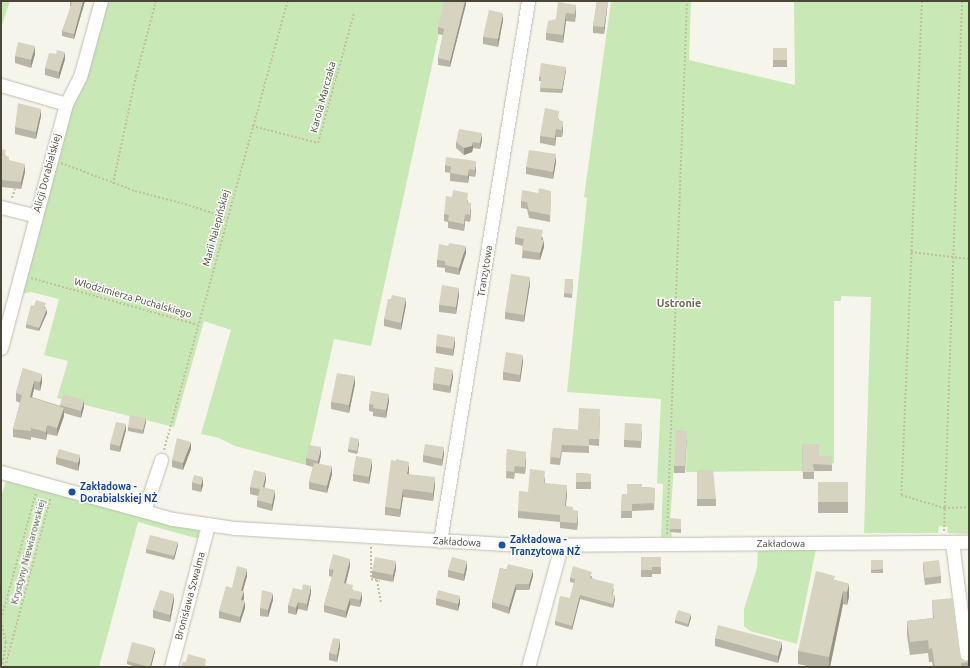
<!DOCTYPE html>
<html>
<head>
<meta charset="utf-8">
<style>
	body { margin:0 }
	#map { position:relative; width:970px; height:668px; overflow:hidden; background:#f6f5ec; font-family:Ubuntu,sans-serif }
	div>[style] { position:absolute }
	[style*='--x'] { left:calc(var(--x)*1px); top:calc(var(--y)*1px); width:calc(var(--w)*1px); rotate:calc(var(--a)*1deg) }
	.green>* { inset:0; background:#c8e9b6 }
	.path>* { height:2px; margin-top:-1px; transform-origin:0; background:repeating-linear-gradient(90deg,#c3bea0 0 2px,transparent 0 4px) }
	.roads { filter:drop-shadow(0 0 1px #c1bfae) drop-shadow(0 0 1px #c1bfae) }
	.minor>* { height:13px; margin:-6.5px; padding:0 6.5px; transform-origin:6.5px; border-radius:6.5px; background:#fff }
	.wall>* { inset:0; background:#b9b5a6 }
	.shaded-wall>* { inset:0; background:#969487 }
	.building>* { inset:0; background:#d7d3c1 }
	.dots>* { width:11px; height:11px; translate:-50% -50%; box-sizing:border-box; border:2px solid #fff; border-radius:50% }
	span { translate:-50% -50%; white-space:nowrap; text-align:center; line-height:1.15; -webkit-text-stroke:3px #fff; paint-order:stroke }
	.street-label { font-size:10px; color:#4a4739 }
	.transit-label { font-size:10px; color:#164399; font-weight:700 }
	.left { translate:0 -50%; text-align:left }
	.neighbourhood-label { font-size:11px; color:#6d6751; font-weight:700 }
	.frame { position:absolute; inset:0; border:2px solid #4a4739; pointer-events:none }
</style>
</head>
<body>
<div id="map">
	<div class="green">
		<div style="clip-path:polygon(1px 1px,10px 1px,2px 25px,1px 25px)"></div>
		<div style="clip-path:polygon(104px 1px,446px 1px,371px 346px,334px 339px,306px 465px,235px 446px,219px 438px,201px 434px,231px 330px,204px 321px,174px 427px,57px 398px,68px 361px,44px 355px,59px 299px,31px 292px,20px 294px,65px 119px)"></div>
		<div style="clip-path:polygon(611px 1px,691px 1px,689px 60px,795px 85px,794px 1px,969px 1px,969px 534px,947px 533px,948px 527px,939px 526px,938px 533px,864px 533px,871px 297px,841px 296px,841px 301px,834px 301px,834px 463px,803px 471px,686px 472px,687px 438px,676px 438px,670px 522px,672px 537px,661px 537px,663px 484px,657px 483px,661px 399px,567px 392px,587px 198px,584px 197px)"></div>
		<div style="clip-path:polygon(6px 481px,199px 531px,199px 539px,138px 522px,99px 667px,1px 667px,1px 497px)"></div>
		<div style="clip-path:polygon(758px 549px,816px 549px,797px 644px,750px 631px,744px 626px,744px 609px,757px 568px)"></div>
	</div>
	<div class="path">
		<div style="--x:922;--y:1;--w:494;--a:92.4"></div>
		<div style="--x:901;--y:495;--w:45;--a:16.8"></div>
		<div style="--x:944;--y:508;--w:25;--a:-2"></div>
		<div style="--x:252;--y:126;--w:68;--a:14.4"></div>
		<div style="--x:318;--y:143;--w:135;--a:-74.5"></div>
		<div style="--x:61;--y:163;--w:79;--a:20.7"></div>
		<div style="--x:135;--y:191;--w:52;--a:14.6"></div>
		<div style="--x:185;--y:204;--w:44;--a:18.4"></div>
		<div style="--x:113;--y:184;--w:110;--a:-78"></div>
		<div style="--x:136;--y:76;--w:78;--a:-75.1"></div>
		<div style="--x:12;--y:198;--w:10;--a:-73"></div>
		<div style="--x:911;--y:252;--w:58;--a:6.9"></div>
		<div style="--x:31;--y:278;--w:173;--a:15.7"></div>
		<div style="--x:164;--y:450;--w:466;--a:-74.6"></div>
		<div style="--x:944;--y:531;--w:530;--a:-88.05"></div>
		<div style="--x:667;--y:534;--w:533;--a:-87.85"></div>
		<div style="--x:371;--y:547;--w:32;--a:90"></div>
		<div style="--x:371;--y:579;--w:9;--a:13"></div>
		<div style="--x:377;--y:580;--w:23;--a:80"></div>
		<div style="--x:1;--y:619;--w:131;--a:-74.5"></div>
		<div style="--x:1;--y:621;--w:22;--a:77"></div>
		<div style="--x:6;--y:642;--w:25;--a:99"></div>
		<div style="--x:5;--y:667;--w:176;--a:-74.9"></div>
	</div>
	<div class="roads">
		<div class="minor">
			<div style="--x:1;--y:85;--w:68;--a:16.3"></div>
			<div style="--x:1;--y:207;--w:36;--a:14"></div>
			<div style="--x:1;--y:348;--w:253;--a:-75.1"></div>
			<div style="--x:66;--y:104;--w:30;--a:-63"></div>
			<div style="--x:80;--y:77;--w:79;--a:-74.6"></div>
			<div style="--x:1;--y:472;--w:178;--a:15.3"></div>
			<div style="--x:173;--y:519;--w:63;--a:8.3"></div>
			<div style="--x:235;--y:528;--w:283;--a:3.4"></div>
			<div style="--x:517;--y:545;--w:452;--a:-0.4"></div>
			<div style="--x:144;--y:511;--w:54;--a:-71.6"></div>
			<div style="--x:440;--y:541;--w:547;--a:-80.74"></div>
			<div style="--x:952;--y:542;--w:126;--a:82.7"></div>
			<div style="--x:171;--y:667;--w:147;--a:-75.4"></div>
			<div style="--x:528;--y:667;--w:125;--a:-74.7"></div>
		</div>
	</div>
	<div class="wall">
		<div style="clip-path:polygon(70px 1px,85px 1px,74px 39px,62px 36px,62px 31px,71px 7px,70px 7px)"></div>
		<div style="clip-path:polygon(466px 1px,466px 4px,450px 67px,438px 65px,438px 58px,443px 35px,438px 34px,438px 27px)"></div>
		<div style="clip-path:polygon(597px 1px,608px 1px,604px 34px,593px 33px,593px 26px)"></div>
		<div style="clip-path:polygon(576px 5px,575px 22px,566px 21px,563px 43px,546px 40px,546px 33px,556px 19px)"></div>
		<div style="clip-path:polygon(503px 20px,498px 47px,483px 44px,483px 37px)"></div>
		<div style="clip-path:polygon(773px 48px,787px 48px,787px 67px,773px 67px)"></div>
		<div style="clip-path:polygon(35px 54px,31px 68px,15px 63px,15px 56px)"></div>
		<div style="clip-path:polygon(65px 59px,59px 79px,45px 75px,45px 68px)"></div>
		<div style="clip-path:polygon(566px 70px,562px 93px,540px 92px,541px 81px,539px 81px,539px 77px)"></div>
		<div style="clip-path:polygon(41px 116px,36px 139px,15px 134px,15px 127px)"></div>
		<div style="clip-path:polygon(559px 118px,559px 120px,563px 128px,562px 137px,556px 137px,555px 146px,540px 143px,540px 136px)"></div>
		<div style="clip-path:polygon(482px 140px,480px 149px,473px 148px,472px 152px,464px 155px,456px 148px,456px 142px)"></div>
		<div style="clip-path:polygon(1px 149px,9px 160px,25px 172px,21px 189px,1px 187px)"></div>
		<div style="clip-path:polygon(556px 162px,553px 179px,526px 174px,526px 167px)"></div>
		<div style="clip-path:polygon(445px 165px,476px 169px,475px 177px,469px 176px,468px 183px,450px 181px,450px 173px,445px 172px)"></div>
		<div style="clip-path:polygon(551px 191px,550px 222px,529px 218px,527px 209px,521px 208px,521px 201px,538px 193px)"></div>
		<div style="clip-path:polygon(468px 200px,468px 202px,471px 210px,470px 222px,465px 221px,464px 231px,448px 228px,448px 222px,444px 221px,444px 214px)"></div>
		<div style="clip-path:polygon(515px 237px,543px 237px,543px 240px,544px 247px,540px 260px,522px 258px,523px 246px,515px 244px)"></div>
		<div style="clip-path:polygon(448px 246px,466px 253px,459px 275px,445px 272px,445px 268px,437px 267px,437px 260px)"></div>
		<div style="clip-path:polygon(573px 283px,572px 298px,564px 297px,564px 293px)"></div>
		<div style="clip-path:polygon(530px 284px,524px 322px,505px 319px,505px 312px)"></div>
		<div style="clip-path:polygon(459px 295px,456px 314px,439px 312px,439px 305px)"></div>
		<div style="clip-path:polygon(391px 299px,406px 305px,401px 330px,384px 326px,384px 319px)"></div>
		<div style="clip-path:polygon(34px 306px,46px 307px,45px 309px,47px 313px,39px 331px,26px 328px,26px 324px)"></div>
		<div style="clip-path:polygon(455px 344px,453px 356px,436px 353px,436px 346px)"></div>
		<div style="clip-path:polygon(523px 362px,520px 382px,503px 380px,503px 372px)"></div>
		<div style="clip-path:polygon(23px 368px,42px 382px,40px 391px,34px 389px,32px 397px,60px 406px,60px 405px,84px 407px,81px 418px,64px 413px,64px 416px,57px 436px,47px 434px,46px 440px,31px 437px,31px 440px,13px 437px,13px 429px,20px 403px,16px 401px,16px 393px)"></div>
		<div style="clip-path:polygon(453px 377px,450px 393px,433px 390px,433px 383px)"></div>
		<div style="clip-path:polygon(355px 384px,349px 413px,331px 409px,331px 402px)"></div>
		<div style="clip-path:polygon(389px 401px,386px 418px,373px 416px,373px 412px,369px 411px,369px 404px)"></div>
		<div style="clip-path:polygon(600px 416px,599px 446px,589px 445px,589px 453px,562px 452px,560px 465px,550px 464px,553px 428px,578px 430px)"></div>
		<div style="clip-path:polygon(146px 422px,143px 434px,128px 431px,128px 427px)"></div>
		<div style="clip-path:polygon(126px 430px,120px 452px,110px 450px,110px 444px)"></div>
		<div style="clip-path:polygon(642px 431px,641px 448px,624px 447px,624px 440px)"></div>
		<div style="clip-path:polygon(687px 438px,685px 473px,674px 473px,674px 466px)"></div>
		<div style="clip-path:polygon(359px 443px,357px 454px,348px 452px,348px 449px)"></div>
		<div style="clip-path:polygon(802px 444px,819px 456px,832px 456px,832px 471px,814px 471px,814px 479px,803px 479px)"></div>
		<div style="clip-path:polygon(191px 449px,183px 470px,172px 467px,172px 460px)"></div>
		<div style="clip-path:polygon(507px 449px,526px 459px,525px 474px,515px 473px,514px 479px,506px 478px)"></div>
		<div style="clip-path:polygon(444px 454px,442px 466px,423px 462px,423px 455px)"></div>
		<div style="clip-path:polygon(321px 455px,319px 464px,332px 474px,327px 493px,309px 489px,309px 482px,313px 467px,306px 465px,306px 458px)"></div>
		<div style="clip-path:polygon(56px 457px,80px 462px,78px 471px,56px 464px)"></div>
		<div style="clip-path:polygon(372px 467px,369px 484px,353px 481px,353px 474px)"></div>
		<div style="clip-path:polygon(409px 470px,409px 474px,435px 485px,433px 501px,403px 497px,400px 517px,385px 515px,385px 507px)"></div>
		<div style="clip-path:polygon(697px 470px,716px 499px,716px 506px,697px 506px)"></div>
		<div style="clip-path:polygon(576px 473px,591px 474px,591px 489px,576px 489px)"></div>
		<div style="clip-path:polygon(545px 477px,545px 483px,567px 492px,566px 506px,573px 511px,578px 518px,577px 530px,560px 528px,560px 522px,518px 518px,518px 511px,528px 492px)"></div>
		<div style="clip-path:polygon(266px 480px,264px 487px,275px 497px,272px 511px,257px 507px,257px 500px,258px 496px,250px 494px,250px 487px)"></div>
		<div style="clip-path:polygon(192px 482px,203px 485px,201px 492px,192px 490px)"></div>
		<div style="clip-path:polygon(818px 482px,848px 482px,848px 513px,818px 513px)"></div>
		<div style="clip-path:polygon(642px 487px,655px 488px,654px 510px,632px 511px,632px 518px,621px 518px,622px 494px,627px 494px)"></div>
		<div style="clip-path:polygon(681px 519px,681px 533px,670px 532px,670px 529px)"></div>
		<div style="clip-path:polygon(178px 545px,174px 560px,146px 553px,146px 549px)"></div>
		<div style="clip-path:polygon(641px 557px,661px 557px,661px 574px,652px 574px,652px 577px,641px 577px)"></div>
		<div style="clip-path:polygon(871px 560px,883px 560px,883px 573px,871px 573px)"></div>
		<div style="clip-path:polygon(923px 562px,941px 576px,941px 583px,925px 585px,923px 569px)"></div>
		<div style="clip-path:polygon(350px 566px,346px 583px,362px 599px,360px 607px,350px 605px,346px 618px,324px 612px,324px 605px,332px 577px,329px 576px,329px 569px)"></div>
		<div style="clip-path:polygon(467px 568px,464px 581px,448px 577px,448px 570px)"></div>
		<div style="clip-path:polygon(500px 568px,533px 576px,529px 590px,516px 590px,509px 614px,492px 608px,492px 602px)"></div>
		<div style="clip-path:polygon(396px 569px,393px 582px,372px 578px,372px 571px)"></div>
		<div style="clip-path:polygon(247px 576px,243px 591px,244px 598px,243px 601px,245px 608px,240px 623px,219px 618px,219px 611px,232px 588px)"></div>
		<div style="clip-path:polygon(592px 576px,592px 578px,614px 589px,613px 594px,615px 599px,613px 608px,580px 599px,572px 630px,555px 625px,555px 621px,570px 598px,574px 583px,570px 582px,570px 578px)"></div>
		<div style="clip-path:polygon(835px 580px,849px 584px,849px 597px,847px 605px,843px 604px,830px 667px,812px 667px,798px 664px,798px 651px)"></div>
		<div style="clip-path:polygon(311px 593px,307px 611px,298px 609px,296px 615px,288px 613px,288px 605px)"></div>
		<div style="clip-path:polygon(436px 598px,460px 603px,458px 611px,436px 605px)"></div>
		<div style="clip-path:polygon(273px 600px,268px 617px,260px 616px,260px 608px)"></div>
		<div style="clip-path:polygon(932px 600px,961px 658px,965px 661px,969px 660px,969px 667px,933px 667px,932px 662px,929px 662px,928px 653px,910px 655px,907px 635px,907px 621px,933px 618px)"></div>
		<div style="clip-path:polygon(174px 601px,170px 622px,153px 618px,153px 610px)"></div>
		<div style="clip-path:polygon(691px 618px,688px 627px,675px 623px,675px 620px)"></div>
		<div style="clip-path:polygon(715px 638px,782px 649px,778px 663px,715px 646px)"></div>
		<div style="clip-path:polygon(340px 647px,337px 662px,329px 660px,329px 653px)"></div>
		<div style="clip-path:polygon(155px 652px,151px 667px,136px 667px,127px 664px,127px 661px)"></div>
	</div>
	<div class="shaded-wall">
		<div style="clip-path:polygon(83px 1px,85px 1px,74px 39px,74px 34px)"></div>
		<div style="clip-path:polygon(465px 1px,466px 1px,466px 4px,450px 67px,450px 61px)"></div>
		<div style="clip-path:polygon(608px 1px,604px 34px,604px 27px)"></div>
		<div style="clip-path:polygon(576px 5px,576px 12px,575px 22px,575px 14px)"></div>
		<div style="clip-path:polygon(503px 13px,503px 20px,498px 47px,498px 39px)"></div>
		<div style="clip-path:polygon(566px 13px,566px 21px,563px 43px,563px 35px)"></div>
		<div style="clip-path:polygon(35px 46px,35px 54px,31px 68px,31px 60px)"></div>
		<div style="clip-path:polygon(65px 52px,65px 59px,59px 79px,59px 72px)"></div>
		<div style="clip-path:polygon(566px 67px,566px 70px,562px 93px,562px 89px)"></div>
		<div style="clip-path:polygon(41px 109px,41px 116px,36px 139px,36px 132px)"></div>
		<div style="clip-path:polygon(563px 121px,563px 128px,562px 137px,562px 130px)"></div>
		<div style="clip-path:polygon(556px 129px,556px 137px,555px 146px,555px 138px)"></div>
		<div style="clip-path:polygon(482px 133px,482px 140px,480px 149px,480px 143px)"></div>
		<div style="clip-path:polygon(473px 142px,473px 148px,472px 152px,464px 155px,464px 148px)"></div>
		<div style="clip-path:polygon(556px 154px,556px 162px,553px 179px,553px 172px)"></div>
		<div style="clip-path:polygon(476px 161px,476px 169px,475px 177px,475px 170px)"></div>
		<div style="clip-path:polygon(25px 164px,25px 172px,21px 189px,21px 182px)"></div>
		<div style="clip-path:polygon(469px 169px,469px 176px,468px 183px,468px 176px)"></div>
		<div style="clip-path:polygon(471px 203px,471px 210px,470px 222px,470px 215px)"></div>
		<div style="clip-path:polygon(465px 214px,465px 221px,464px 231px,464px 224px)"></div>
		<div style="clip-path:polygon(544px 240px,544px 247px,540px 260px,540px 253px)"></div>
		<div style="clip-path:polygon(466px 246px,466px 253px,459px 275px,459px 268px)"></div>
		<div style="clip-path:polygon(530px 277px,530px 284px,524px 322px,524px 315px)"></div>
		<div style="clip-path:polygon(459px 288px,459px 295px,456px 314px,456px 307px)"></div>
		<div style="clip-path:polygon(406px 298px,406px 305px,401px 330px,401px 323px)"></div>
		<div style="clip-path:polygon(47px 309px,47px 313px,39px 331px,39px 328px)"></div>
		<div style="clip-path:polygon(455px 337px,455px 344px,453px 356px,453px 349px)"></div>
		<div style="clip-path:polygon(523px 355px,523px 362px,520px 382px,520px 375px)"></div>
		<div style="clip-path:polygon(453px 370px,453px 377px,450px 393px,450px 386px)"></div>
		<div style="clip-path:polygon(42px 374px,42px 382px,40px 391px,40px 382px)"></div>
		<div style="clip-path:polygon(355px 376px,355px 384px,349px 413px,349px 405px)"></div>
		<div style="clip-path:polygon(34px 381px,34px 389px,30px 405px,30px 397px)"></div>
		<div style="clip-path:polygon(389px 394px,389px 401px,386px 418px,386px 410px)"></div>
		<div style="clip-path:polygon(84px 400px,84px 407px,81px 418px,81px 411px)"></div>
		<div style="clip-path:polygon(64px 408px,64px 416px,57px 436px,57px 428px)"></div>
		<div style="clip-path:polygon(146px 418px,146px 422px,143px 434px,143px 430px)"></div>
		<div style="clip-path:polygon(126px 424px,126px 430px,120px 452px,120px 446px)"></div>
		<div style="clip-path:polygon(47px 425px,47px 434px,46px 440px,46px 432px)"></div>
		<div style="clip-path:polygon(359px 439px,359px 443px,357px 454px,357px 451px)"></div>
		<div style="clip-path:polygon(191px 442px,191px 449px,183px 470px,183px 463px)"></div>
		<div style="clip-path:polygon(321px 447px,321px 455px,318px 468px,318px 461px)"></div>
		<div style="clip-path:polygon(444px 447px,444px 454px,442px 466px,442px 459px)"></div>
		<div style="clip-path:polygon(526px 452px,526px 459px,525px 474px,525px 467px)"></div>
		<div style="clip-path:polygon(80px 455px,80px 462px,78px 471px,78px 463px)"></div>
		<div style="clip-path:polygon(372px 459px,372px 467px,369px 484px,369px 477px)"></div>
		<div style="clip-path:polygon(409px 462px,409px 470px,407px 481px,407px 474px)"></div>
		<div style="clip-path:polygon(332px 466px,332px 474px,327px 493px,327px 486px)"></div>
		<div style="clip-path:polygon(266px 473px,266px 480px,263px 494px,263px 487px)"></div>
		<div style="clip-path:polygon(203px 477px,203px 485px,201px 492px,201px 485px)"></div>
		<div style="clip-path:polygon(435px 477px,435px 485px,433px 501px,433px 493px)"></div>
		<div style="clip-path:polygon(567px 485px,567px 492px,565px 513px,565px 506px)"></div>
		<div style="clip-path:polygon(403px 489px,403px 497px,400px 517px,400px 509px)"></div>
		<div style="clip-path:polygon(275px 490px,275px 497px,272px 511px,272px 504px)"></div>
		<div style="clip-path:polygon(578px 511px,578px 518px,577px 530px,577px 523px)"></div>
		<div style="clip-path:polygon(178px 542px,178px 545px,174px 560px,174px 556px)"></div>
		<div style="clip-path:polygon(350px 559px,350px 566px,344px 590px,344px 583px)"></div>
		<div style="clip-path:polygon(396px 561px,396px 569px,393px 582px,393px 575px)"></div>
		<div style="clip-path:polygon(467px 561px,467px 568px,464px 581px,464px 574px)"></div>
		<div style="clip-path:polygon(247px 569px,247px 576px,241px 597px,241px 591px)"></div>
		<div style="clip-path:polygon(533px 570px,533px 576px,529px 590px,529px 584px)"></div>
		<div style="clip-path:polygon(516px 584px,516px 590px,509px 614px,509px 607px)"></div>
		<div style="clip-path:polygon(849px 584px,849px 597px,847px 605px,847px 592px)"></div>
		<div style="clip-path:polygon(311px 586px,311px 593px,307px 611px,307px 604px)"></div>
		<div style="clip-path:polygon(244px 591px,244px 598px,241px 607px,241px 600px)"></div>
		<div style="clip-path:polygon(843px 591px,843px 604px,830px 667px,829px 667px,829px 657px)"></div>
		<div style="clip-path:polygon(362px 592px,362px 599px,360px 607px,360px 600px)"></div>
		<div style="clip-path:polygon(273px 593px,273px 600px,268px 617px,268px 610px)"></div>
		<div style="clip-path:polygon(174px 594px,174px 601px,170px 622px,170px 615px)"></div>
		<div style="clip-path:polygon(580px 595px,580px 599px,572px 630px,572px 626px)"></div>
		<div style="clip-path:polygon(615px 595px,615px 599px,613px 608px,613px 604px)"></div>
		<div style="clip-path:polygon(460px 596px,460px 603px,458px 611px,458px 604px)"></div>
		<div style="clip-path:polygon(350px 598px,350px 605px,346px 618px,346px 611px)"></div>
		<div style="clip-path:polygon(245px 601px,245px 608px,240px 623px,240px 617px)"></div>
		<div style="clip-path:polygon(298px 602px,298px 609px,296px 615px,296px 608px)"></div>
		<div style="clip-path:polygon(691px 614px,691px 618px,688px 627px,688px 624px)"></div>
		<div style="clip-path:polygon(340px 639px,340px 647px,337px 662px,337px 655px)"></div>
		<div style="clip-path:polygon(782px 642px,782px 649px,778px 663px,778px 656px)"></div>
		<div style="clip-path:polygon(155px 648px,155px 652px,151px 667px,150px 667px)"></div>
	</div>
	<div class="building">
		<div style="clip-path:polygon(70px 1px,83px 1px,74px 34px,62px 31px,72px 2px,70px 2px)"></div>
		<div style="clip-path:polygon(444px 1px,465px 1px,450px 61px,438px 58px,444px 29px,438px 27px)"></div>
		<div style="clip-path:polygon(597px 1px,608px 1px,604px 27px,593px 26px)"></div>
		<div style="clip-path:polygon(558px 2px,576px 5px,575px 14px,566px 13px,563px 35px,546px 33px,548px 21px,556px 19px)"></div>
		<div style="clip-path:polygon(489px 10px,503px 13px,498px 39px,483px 37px)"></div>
		<div style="clip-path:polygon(18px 42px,35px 46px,31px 60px,15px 56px)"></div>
		<div style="clip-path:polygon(773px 48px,787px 48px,787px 60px,773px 60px)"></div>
		<div style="clip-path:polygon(57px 50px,65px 52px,59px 72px,45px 68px,49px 53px,56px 54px)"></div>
		<div style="clip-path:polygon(541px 63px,566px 67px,562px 89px,540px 88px,541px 77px,539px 77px)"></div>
		<div style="clip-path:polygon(18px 103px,41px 109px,36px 132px,15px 127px)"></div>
		<div style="clip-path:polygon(545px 108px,559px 111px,558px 120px,563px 121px,562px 130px,556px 129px,555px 138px,540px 136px)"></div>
		<div style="clip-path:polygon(459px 129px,482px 133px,480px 143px,473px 142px,472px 146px,464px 148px,456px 142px)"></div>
		<div style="clip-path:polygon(1px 149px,6px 150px,4px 155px,9px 157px,9px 160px,25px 164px,21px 182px,1px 180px)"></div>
		<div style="clip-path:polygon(529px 150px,556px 154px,553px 172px,526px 167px)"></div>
		<div style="clip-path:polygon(446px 157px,476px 161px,475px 170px,469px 169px,468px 176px,450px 173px,451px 166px,445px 165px)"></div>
		<div style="clip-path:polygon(539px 188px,551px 191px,550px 215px,529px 211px,527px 202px,521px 201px,522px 190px,538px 193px)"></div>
		<div style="clip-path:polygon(453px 190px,468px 193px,467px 202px,471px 203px,470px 215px,465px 214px,464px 224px,448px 221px,449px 215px,444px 214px,446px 196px,452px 197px)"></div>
		<div style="clip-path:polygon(517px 226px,543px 230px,541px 240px,544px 240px,540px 253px,522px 250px,524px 239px,515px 237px)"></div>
		<div style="clip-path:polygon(449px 243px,466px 246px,459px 268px,445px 265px,445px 261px,437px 260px,439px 244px,448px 246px)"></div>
		<div style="clip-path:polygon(511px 274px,530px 277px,524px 315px,505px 312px)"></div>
		<div style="clip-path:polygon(565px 279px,573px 279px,572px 294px,564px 293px)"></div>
		<div style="clip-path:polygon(442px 285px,459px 288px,456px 307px,439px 305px)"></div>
		<div style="clip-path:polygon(392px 295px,406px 298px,401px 323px,384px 319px,388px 299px,391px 299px)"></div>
		<div style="clip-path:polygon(36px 300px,46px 303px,44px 308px,47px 309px,39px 328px,26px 324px,31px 305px,34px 306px)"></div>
		<div style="clip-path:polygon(437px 334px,455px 337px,453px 349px,436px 346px)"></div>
		<div style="clip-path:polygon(506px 352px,523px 355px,520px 375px,503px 372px)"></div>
		<div style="clip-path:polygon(435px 367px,453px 370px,450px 386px,433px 383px)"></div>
		<div style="clip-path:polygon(23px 368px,42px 374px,40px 382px,34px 381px,30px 397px,64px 408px,57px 428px,47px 425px,46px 432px,31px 428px,31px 431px,13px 429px,22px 395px,16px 393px)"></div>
		<div style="clip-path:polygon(337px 373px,355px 376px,349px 405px,331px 402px)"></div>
		<div style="clip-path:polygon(371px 391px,389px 394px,386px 410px,373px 408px,374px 405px,369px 404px)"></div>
		<div style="clip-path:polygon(63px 394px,84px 400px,81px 411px,60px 405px)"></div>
		<div style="clip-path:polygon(579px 408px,600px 409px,599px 439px,589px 439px,589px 446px,562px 445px,560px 458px,550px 457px,553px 428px,578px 430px)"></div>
		<div style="clip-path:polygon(130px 415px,146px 418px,143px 430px,128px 427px)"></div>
		<div style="clip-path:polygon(116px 422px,126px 424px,120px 446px,110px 444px)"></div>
		<div style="clip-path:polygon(625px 423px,642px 424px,641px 441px,624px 440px)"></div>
		<div style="clip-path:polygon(676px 430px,687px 431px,685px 466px,674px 466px)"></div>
		<div style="clip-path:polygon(350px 437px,359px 439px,357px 451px,348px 449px)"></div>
		<div style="clip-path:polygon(177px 438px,191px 442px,183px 463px,172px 460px)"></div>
		<div style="clip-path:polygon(425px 444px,444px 447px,442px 459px,423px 455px)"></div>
		<div style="clip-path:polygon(802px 444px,819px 444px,819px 456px,832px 456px,832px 465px,813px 464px,814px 472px,803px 472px)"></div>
		<div style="clip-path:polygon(309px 445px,321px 447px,318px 461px,306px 458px)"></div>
		<div style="clip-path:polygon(59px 449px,80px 455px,78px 463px,56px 457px)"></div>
		<div style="clip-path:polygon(507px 449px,526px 452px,525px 467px,515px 466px,514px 472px,506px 471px)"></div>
		<div style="clip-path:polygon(356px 456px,372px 459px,369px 477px,353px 474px)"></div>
		<div style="clip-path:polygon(396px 459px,409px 462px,407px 474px,435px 477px,433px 493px,403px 489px,400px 509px,385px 507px,391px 460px,396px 461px)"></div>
		<div style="clip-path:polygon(314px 463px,332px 466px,327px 486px,309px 482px)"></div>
		<div style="clip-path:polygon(530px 469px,545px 471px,544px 483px,567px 485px,565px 506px,573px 507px,573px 510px,578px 511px,577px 523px,560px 522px,560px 515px,518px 511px,519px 491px,528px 492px)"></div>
		<div style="clip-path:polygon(254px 470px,266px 473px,263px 487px,275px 490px,272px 504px,257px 500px,260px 489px,250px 487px)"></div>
		<div style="clip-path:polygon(697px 470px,713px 470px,716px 499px,697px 499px)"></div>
		<div style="clip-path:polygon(576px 473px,591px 474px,591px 482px,576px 482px)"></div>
		<div style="clip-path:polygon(194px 475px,203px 477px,201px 485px,192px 482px)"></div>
		<div style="clip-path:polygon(818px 482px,848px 482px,848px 502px,818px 502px)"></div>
		<div style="clip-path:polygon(627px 484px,642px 484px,642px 487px,655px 488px,654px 503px,632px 504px,632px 511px,621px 511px,622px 494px,627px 494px)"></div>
		<div style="clip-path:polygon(670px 518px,681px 519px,681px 529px,670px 529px)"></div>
		<div style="clip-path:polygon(150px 535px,178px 542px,174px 556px,146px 549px)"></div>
		<div style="clip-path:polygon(333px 554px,350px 559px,344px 583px,353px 585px,352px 590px,362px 592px,360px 600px,350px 598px,346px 611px,324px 605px,334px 570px,329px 569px)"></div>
		<div style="clip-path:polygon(375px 557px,396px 561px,393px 575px,372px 571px)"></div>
		<div style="clip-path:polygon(452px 557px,467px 561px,464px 574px,448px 570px)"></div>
		<div style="clip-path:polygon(641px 557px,661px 557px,661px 567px,652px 567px,652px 570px,641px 570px)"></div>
		<div style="clip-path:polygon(871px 560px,883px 560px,883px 569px,871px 570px)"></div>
		<div style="clip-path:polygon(939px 560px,941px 576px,925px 578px,923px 562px)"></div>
		<div style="clip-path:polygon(508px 564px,533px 570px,529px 584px,516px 584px,509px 607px,492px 602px,500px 568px,506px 570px)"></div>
		<div style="clip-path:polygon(237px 566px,247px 569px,241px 591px,244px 591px,241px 600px,245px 601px,240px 617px,219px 611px,226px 586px,232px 588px)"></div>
		<div style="clip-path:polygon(573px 566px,592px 572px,590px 578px,614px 584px,612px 594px,615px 595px,613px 604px,580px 595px,572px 626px,555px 621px,560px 596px,570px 598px,575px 579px,570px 578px)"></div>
		<div style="clip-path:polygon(816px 571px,835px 576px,834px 580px,849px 584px,847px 592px,843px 591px,829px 657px,798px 651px)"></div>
		<div style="clip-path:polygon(303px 584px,311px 586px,307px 604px,298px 602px,296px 608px,288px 605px,293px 588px,302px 590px)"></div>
		<div style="clip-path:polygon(160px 590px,174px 594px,170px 615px,153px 610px)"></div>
		<div style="clip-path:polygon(262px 590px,273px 593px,268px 610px,260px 608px)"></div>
		<div style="clip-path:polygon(438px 590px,460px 596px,458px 604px,436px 598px)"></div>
		<div style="clip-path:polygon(953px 598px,961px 658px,965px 661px,969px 660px,969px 662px,961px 663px,961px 667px,935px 667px,932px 648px,929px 649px,928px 640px,910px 642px,907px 621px,934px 618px,932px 600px)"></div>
		<div style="clip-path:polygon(678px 610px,691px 614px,688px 624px,675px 620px)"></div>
		<div style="clip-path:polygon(718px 625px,782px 642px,778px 656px,715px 638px)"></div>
		<div style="clip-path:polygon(333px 638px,340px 639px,337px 655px,329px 653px)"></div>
		<div style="clip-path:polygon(132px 642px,155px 648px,150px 667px,127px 661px)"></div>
		<div style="clip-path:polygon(188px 654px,206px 659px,205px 667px,181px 667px,183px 662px,186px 662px)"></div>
	</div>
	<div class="dots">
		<div style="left:72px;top:492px;background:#1a4fb4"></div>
		<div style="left:502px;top:545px;background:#1a4fb4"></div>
	</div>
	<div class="street-label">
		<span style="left:323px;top:97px;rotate:-75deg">Karola Marczaka</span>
		<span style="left:47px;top:173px;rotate:-75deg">Alicji Dorabialskiej</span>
		<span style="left:216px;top:228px;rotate:-75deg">Marii Nalepińskiej</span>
		<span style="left:485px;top:271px;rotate:-81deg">Tranzytowa</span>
		<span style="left:133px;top:298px;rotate:16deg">Włodzimierza Puchalskiego</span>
		<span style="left:457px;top:542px;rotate:3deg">Zakładowa</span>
		<span style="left:781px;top:544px">Zakładowa</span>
		<span style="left:28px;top:552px;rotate:-75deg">Krystyny Niewiarowskiej</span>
		<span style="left:190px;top:596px;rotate:-75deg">Bronisława Szwalma</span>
	</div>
	<div class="transit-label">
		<span class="left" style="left:80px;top:492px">Zakładowa -<br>Dorabialskiej NŻ</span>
		<span class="left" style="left:510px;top:545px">Zakładowa -<br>Tranzytowa NŻ</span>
	</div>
	<div class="neighbourhood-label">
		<span style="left:679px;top:303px">Ustronie</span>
	</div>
	<div class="frame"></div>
</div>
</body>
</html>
